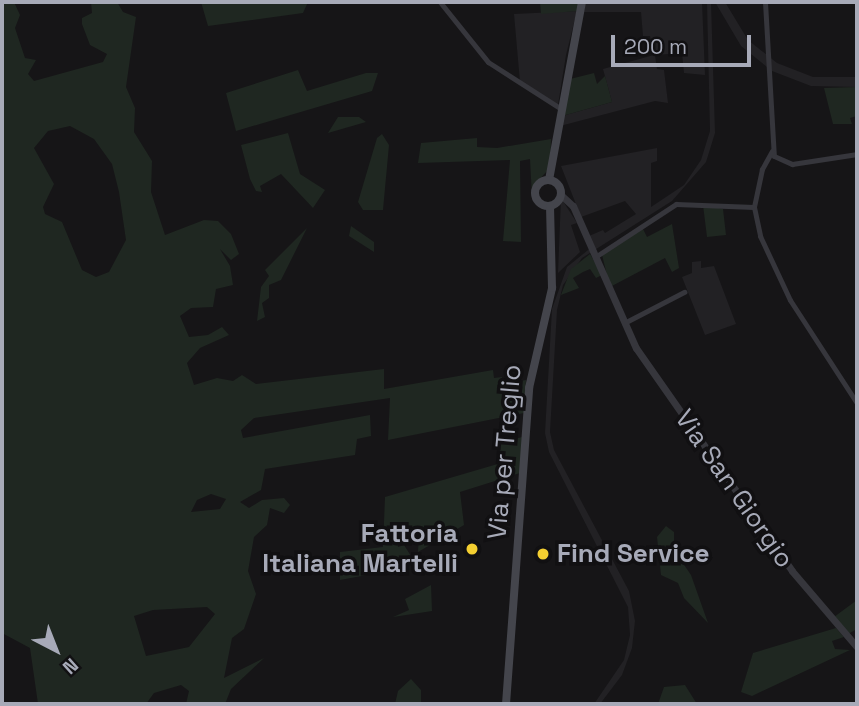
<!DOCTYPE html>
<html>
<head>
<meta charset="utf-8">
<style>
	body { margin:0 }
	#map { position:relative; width:859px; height:706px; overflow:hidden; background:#161517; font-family:"Space Grotesk",sans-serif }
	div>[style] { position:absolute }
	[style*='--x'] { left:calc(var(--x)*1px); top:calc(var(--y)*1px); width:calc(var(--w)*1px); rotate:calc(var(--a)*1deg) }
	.built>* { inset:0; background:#222124 }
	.green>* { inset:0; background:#1f2721 }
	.minor>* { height:5px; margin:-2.5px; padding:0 2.5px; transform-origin:2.5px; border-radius:2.5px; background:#36363c }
	.tertiary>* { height:7px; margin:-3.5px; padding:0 3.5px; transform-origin:3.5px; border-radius:3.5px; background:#36363c }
	.secondary>* { height:8px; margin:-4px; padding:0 4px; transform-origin:4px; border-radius:4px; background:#44454c }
	.secondary>.ring { margin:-4px; padding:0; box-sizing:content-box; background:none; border:8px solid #44454c; border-radius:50% }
	.dots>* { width:19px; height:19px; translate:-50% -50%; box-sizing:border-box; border:4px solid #111012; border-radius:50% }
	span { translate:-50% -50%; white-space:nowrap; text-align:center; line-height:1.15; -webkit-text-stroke:7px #111012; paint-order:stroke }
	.street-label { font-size:26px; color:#a7aab8 }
	.poi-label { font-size:26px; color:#a7aab8; font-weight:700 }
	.right { translate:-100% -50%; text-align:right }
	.left { translate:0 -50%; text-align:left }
	.frame { position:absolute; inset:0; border:4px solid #a7aab8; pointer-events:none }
	.north { position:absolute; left:21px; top:615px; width:70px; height:70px; -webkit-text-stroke:5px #111012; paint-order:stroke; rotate:138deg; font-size:19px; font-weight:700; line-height:28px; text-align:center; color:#a7aab8 }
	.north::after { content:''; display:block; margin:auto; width:24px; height:32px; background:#a7aab8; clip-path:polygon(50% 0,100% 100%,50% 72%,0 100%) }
	.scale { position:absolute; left:611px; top:35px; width:140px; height:32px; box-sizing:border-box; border:4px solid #a7aab8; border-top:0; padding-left:9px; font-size:21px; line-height:24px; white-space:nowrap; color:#a7aab8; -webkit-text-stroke:5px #111012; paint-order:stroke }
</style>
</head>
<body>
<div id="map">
	<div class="built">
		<div style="clip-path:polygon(585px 2px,702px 2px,705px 75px,684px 73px,682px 53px,655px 55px,657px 69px,664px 70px,668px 103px,655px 101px,560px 126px,562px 116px,612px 102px,603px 69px,654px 55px,650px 36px,643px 36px,641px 12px,584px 12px)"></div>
		<div style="clip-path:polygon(707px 2px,711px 2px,715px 133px,706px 162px,672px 201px,582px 258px,563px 285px,557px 310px,550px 432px,554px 450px,629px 591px,635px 621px,632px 648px,622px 675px,600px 704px,594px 704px,624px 660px,630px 635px,628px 607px,549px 452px,545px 433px,552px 309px,567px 267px,593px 246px,589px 236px,603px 230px,605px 233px,636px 214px,625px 201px,581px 217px,561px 166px,657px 148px,657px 161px,651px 163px,651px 207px,684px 185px,701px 160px,710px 131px)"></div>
		<div style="clip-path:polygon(715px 2px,725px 2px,748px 40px,777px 63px,813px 77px,857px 77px,857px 87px,811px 86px,772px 71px,741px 46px)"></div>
		<div style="clip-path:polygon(577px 11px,566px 55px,558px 105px,520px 82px,514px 14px)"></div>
		<div style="clip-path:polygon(561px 198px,577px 223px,571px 225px,580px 252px,558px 273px)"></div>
		<div style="clip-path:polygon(701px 261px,701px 268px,714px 266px,736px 324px,705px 335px,682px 277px,692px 273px,692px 262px)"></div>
	</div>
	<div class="green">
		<div style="clip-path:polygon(evenodd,2px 2px,14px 2px,20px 15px,15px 28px,25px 58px,36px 60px,28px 74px,34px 81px,103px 62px,107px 54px,90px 45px,82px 24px,82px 18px,92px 13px,91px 2px,117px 2px,123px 12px,136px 17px,126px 87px,135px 108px,134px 132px,152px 161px,151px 192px,165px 235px,204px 220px,218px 221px,231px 234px,239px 254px,231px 260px,220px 249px,230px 266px,233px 285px,216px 289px,213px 307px,191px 308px,180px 316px,189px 337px,208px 335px,222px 327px,229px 335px,200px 348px,187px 363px,194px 385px,217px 378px,233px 381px,242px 375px,256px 384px,384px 369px,384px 389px,493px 370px,494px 378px,502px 377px,503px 384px,526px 380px,524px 413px,388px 440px,390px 398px,254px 418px,241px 430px,243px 438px,370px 415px,371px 436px,357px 439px,355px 455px,265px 469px,261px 490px,240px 502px,249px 508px,262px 500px,284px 498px,290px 505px,284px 513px,270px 508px,267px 525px,254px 537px,248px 571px,256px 594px,244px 629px,232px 638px,224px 678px,264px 658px,231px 689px,225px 704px,186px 704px,189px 691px,181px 685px,154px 693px,146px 704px,38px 704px,30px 648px,2px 633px,2px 2px,70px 126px,94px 139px,112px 164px,119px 192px,126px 240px,109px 272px,96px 277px,82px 270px,62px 222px,45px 214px,43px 207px,54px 184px,34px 148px,48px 131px,70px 126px,2px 2px,211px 494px,226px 499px,220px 509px,191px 512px,197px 500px,211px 494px,2px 2px,207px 607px,215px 614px,189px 647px,146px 656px,134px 616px,153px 610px,207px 607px)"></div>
		<div style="clip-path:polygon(201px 2px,308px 2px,303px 13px,208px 26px)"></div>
		<div style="clip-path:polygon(540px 2px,579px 2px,577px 11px,541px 14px)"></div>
		<div style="clip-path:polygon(298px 70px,307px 91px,366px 73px,378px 73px,372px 91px,236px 131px,226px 93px)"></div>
		<div style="clip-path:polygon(594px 73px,597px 84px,605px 76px,612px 102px,562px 116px,570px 79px)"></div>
		<div style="clip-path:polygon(857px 87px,857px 116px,850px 118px,852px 124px,833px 124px,824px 88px)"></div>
		<div style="clip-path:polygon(338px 117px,359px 117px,366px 122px,328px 133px)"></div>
		<div style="clip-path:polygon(288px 133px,300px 174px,325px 190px,313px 208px,281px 174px,260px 186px,262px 192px,256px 191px,250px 179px,241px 145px)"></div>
		<div style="clip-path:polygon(382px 134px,389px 145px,383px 210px,363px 210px,358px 202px,377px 138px)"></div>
		<div style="clip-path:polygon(477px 138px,477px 147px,497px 148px,551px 139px,550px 168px,533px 186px,532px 197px,530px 159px,520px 161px,521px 242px,503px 241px,510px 160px,418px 163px,421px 143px)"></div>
		<div style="clip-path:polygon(703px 205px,723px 209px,726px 235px,707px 237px)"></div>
		<div style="clip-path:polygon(672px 224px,679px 268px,672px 272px,665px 258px,610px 287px,602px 255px,642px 227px,647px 237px)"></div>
		<div style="clip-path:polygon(351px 226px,374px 242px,374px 252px,349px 236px)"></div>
		<div style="clip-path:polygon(307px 228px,281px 280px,269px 285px,269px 298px,262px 303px,265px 317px,257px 321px,261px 287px,269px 276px,265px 270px)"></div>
		<div style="clip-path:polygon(590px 254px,602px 275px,596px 278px,590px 269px,583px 272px,573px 278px,579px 288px,561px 295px,571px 269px)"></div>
		<div style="clip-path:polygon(522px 437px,520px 473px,460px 492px,464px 525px,418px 552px,419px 534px,397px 540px,398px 547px,404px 545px,411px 556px,378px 573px,340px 580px,340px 552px,383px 547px,385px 497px,501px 463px,499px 443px)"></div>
		<div style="clip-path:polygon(666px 526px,674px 532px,674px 550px,691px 575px,708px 623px,684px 598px,678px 583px,661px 575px,657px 537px)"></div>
		<div style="clip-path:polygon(431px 585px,432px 611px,393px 617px,409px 610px,405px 599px)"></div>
		<div style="clip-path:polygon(857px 600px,857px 629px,848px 634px,834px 617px)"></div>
		<div style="clip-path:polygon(836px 628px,844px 637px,832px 641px,835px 649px,850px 650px,752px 696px,741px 692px,753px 653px)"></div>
		<div style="clip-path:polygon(411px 679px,421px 690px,421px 704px,395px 704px,398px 691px)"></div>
		<div style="clip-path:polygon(685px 685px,697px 704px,658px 704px,664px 687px)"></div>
	</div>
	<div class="minor">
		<div style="--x:440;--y:2;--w:77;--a:51.3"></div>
		<div style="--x:488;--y:62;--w:85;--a:32.6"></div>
		<div style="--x:765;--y:2;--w:154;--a:86.7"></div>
		<div style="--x:774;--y:156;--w:20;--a:24"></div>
		<div style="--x:792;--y:164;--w:66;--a:-8.7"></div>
		<div style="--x:772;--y:151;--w:21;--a:119"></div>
		<div style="--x:762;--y:169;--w:39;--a:102"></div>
		<div style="--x:754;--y:207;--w:30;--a:78"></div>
		<div style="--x:760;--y:236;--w:71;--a:64.9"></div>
		<div style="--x:790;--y:300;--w:123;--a:57"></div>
		<div style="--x:595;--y:257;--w:97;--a:-33.2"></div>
		<div style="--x:676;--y:204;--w:78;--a:2.2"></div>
		<div style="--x:624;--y:323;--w:68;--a:-27.3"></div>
	</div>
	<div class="tertiary">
		<div style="--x:561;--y:195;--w:16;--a:43"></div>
		<div style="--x:573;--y:206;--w:155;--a:66.1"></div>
		<div style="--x:636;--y:348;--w:272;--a:55"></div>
		<div style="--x:792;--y:571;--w:100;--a:49.5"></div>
	</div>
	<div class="secondary">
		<div style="--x:549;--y:180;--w:181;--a:-79.5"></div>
		<div class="ring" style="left:535px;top:180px;width:18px;height:18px"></div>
		<div style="--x:506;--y:704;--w:317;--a:-85.8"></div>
		<div style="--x:529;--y:388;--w:103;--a:-77"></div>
		<div style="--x:552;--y:288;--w:82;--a:-91.4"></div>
	</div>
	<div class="dots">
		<div style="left:472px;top:549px;background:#f4cf31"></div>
		<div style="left:543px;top:554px;background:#f4cf31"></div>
	</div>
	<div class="street-label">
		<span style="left:505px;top:452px;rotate:-85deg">Via per Treglio</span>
		<span style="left:734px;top:489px;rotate:55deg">Via San Giorgio</span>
	</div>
	<div class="poi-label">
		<span class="right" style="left:458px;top:549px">Fattoria<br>Italiana Martelli</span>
		<span class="left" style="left:557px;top:554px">Find Service</span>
	</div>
	<div class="frame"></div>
	<div class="north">N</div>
	<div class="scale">200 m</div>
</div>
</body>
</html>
